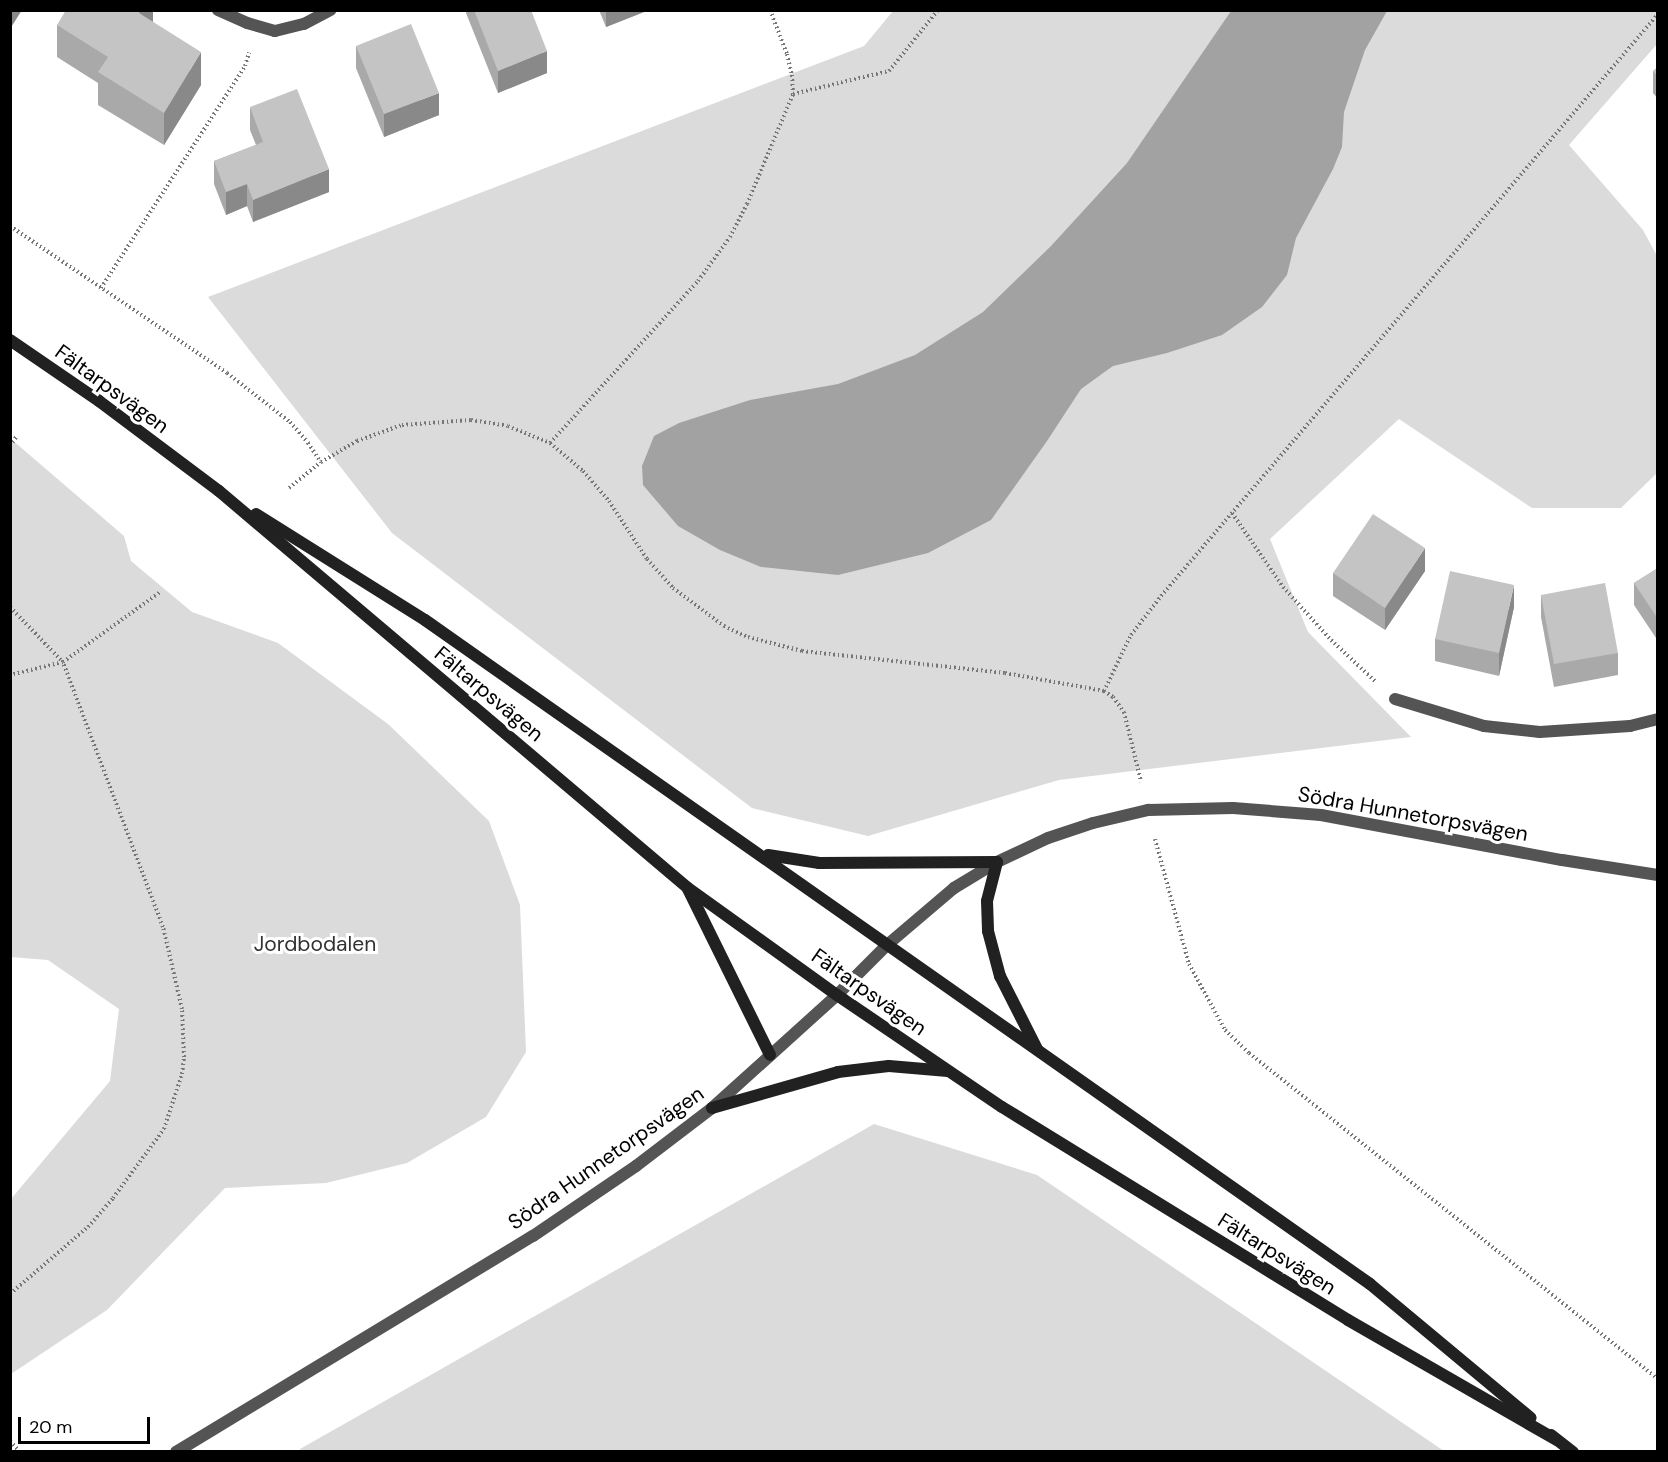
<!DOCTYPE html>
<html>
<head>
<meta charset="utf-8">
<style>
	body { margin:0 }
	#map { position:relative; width:1668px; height:1462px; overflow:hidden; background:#fff; font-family:"DM Sans",sans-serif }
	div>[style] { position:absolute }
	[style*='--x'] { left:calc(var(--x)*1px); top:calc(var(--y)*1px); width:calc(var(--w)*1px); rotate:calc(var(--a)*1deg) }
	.green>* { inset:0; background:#dbdbdb }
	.water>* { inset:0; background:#a2a2a2 }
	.path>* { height:4px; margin-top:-2px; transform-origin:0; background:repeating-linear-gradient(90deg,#767676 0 1.5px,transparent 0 4.5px) }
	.minor>* { height:12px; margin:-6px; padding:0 6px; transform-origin:6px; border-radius:6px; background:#545454 }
	.tertiary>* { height:12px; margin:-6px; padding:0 6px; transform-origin:6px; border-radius:6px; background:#545454 }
	.secondary>* { height:12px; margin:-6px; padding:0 6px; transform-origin:6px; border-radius:6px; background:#212121 }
	.wall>* { inset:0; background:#a9a9a9 }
	.shaded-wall>* { inset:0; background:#898989 }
	.building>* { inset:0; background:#c4c4c4 }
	span { translate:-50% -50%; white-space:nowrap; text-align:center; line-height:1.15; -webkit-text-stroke:6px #fff; paint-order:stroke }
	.street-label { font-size:21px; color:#000 }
	.park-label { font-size:21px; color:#323232 }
	.frame { position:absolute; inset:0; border:12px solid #000; pointer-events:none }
	.scale { position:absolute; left:18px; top:1417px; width:132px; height:27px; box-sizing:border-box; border:3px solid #000; border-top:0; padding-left:8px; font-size:18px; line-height:21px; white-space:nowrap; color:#000; -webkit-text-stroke:4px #fff; paint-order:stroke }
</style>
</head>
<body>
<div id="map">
	<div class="green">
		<div style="clip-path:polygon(893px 11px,1657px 11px,1657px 44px,1569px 145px,1643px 230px,1657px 256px,1657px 473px,1621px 508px,1532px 508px,1399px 419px,1270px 539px,1308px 632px,1411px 737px,1059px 780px,868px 836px,752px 808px,392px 533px,208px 297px,864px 46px)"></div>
		<div style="clip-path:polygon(11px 439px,124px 536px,131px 561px,192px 612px,278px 643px,388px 724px,489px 821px,520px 905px,526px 1052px,486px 1117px,407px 1163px,326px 1183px,225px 1188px,107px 1310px,11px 1374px,11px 1199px,110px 1081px,119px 1009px,48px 960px,11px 957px)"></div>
		<div style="clip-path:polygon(874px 1124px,1037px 1175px,1444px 1451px,300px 1451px,300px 1449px)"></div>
	</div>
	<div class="water">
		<div style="clip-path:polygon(1231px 11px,1387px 11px,1365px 50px,1344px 112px,1342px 147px,1333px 169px,1296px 238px,1287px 275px,1262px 307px,1222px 335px,1167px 353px,1113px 366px,1081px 389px,1047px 441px,991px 520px,928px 553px,838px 575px,761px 567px,720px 550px,678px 526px,643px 485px,642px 466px,654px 436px,679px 423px,750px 400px,838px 384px,915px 355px,983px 312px,1051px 246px,1127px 163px)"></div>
	</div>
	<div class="path">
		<div style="--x:770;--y:10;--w:47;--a:68.9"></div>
		<div style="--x:787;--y:54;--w:22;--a:77"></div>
		<div style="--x:792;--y:75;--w:19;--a:87"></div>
		<div style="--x:793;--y:94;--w:99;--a:-13.5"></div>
		<div style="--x:889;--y:71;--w:78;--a:-51.2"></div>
		<div style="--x:10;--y:226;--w:262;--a:34.1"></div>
		<div style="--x:227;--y:373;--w:80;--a:37.9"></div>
		<div style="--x:290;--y:422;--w:28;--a:49"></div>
		<div style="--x:308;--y:443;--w:23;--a:56"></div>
		<div style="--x:101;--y:288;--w:265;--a:-57"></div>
		<div style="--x:245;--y:66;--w:14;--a:-73"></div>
		<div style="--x:550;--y:443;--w:219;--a:-47.6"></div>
		<div style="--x:698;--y:281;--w:54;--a:-54"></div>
		<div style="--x:730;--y:237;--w:37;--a:-63"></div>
		<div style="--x:747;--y:204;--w:119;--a:-67.3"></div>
		<div style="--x:10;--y:446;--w:11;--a:-56"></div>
		<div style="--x:289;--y:488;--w:41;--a:-39.1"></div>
		<div style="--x:321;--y:462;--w:42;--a:-30.3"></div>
		<div style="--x:357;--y:441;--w:48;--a:-19.6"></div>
		<div style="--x:402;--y:425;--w:69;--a:-4.1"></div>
		<div style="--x:471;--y:420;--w:37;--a:9"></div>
		<div style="--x:508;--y:426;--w:45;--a:22"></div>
		<div style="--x:550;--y:443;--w:43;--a:40.3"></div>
		<div style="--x:583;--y:471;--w:40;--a:49"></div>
		<div style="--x:609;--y:501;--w:69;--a:56.8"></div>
		<div style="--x:647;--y:559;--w:39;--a:48"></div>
		<div style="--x:673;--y:588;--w:64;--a:36.7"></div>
		<div style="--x:724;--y:626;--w:26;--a:25"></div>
		<div style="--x:748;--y:637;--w:56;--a:14.5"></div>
		<div style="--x:802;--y:651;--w:204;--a:6.2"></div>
		<div style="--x:1005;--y:673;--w:101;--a:10.3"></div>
		<div style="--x:1104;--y:691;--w:11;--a:34"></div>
		<div style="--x:1113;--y:697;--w:19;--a:54"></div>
		<div style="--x:1124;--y:712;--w:72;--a:76.3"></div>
		<div style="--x:1232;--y:513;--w:90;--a:55.4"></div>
		<div style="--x:1283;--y:587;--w:72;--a:47.8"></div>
		<div style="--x:1331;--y:640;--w:60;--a:43"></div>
		<div style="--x:10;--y:607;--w:76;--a:46.1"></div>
		<div style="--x:63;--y:662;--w:55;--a:166.2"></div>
		<div style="--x:1104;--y:691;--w:62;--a:-64.3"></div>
		<div style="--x:1131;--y:635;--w:49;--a:-52.4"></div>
		<div style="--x:1161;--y:596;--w:765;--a:-49.5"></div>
		<div style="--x:1155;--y:839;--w:130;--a:74.8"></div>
		<div style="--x:1189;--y:964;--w:75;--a:61.4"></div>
		<div style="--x:1225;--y:1030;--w:33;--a:44"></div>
		<div style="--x:1249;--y:1053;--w:523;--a:38.56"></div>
		<div style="--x:10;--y:1294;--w:103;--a:-40.7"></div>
		<div style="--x:88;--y:1227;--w:38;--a:-49"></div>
		<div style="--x:113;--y:1198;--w:86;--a:-53.5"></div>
		<div style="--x:164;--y:1129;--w:58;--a:-71.9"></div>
		<div style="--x:182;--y:1074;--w:17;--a:-83"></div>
		<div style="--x:184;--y:1057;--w:48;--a:-92.4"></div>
		<div style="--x:182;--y:1009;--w:84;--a:-103"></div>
		<div style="--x:163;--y:927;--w:283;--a:-110.7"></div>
		<div style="--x:63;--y:662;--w:120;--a:-35.8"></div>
		<div style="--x:10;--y:1441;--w:15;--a:48"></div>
	</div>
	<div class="minor">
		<div style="--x:218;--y:10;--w:32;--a:24"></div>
		<div style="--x:247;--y:23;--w:29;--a:16"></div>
		<div style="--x:275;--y:31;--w:30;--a:-14"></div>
		<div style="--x:304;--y:24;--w:30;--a:-28"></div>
		<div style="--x:1395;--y:699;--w:93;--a:16.9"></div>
		<div style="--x:1484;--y:726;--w:56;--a:6.1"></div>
		<div style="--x:1540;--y:732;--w:90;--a:-3.8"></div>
		<div style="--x:1630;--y:726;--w:29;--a:-14"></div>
		<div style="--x:887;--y:945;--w:88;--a:-40.4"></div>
		<div style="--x:954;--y:888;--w:50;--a:-31.2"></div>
		<div style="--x:997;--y:862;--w:56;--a:-25.2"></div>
		<div style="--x:1048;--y:838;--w:47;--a:-18.4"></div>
		<div style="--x:1093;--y:823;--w:57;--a:-13.3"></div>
		<div style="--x:1148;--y:810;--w:85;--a:-1.3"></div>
		<div style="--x:1233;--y:808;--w:88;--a:4.5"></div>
		<div style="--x:1321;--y:815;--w:245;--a:10.6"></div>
		<div style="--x:1562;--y:860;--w:97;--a:8.9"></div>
	</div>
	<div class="tertiary">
		<div style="--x:176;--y:1452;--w:417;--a:-31.2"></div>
		<div style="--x:533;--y:1236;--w:125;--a:-34.2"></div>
		<div style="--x:636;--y:1166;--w:96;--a:-37.3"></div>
		<div style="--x:712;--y:1108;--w:169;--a:-42.1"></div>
		<div style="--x:837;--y:995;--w:71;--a:-45"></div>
	</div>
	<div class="secondary">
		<div style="--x:10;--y:340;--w:108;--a:34.4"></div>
		<div style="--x:99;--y:401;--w:150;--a:36.9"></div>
		<div style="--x:219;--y:491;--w:614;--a:40.25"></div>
		<div style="--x:688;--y:888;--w:183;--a:35.7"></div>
		<div style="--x:837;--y:995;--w:199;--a:34.2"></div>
		<div style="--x:1002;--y:1107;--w:406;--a:31.6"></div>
		<div style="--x:1348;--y:1320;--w:241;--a:29.9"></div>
		<div style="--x:256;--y:514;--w:199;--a:32.1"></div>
		<div style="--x:425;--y:620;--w:1155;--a:35.09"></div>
		<div style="--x:1370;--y:1284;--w:209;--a:39.8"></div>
		<div style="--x:768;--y:855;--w:52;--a:8.9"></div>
		<div style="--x:819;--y:863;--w:178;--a:-0.3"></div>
		<div style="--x:997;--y:862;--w:40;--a:104.4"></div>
		<div style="--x:987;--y:901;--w:30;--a:88"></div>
		<div style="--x:988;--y:931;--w:47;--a:75.1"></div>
		<div style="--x:1000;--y:976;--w:82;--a:63.1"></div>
		<div style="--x:688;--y:889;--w:185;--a:63.7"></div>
		<div style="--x:712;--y:1108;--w:131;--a:-15.9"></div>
		<div style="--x:838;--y:1072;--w:51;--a:-6.7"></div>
		<div style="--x:889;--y:1066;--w:59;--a:4.8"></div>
		<div style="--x:1551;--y:1435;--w:28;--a:38"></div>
	</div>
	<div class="wall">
		<div style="clip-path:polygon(153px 10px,153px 22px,201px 85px,164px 145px,98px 105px,98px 83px,57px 57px,57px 25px)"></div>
		<div style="clip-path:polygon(466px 10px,531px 10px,547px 73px,498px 93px,466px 13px)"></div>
		<div style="clip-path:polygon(599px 10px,649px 10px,606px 27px)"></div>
		<div style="clip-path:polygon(356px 46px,439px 115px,384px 137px,356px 68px)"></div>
		<div style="clip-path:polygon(1658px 67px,1658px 99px,1653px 93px,1653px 71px)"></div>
		<div style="clip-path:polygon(250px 107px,329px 192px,253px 222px,247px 206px,226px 215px,214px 184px,214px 161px,256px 145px,250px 130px)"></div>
		<div style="clip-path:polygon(1658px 568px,1658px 641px,1634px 605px,1634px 583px)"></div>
		<div style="clip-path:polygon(1425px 571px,1385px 630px,1333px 596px,1333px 573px)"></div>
		<div style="clip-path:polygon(1541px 595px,1618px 653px,1618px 675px,1554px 687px,1541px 617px)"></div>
		<div style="clip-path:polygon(1514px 607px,1499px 676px,1435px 661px,1435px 639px)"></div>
	</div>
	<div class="shaded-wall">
		<div style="clip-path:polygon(10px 10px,22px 10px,10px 29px)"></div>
		<div style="clip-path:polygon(140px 10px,153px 10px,153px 23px,139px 13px)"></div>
		<div style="clip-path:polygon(606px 10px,649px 10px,606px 27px)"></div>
		<div style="clip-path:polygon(547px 51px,547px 73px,498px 93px,498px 71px)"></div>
		<div style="clip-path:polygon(201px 52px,201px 85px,164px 145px,164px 113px)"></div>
		<div style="clip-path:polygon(439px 93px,439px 115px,384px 137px,384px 114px)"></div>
		<div style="clip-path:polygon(329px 169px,329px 192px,253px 222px,253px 200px)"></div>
		<div style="clip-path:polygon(247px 184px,247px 206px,226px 215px,226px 192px)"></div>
		<div style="clip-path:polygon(1425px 548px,1425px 571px,1385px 630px,1385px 608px)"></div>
		<div style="clip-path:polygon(1514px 585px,1514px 607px,1499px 676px,1499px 653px)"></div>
	</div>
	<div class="building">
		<div style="clip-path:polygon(66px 10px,140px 10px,139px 13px,201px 52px,164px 113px,98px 72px,108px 57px,57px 25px)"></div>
		<div style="clip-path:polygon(474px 10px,531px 10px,547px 51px,498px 71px)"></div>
		<div style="clip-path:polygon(411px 24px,439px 93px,384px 114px,356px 46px)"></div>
		<div style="clip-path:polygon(1658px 67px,1658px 77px,1653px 71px)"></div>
		<div style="clip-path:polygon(297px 89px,329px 169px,253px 200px,247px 184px,226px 192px,214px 161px,263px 142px,250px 107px)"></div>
		<div style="clip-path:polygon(1373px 514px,1425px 548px,1385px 608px,1333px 573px)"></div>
		<div style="clip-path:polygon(1658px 568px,1658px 619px,1634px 583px)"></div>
		<div style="clip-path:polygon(1450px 571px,1514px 585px,1499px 653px,1435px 639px)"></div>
		<div style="clip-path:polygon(1605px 583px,1618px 653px,1554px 664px,1541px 595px)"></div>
	</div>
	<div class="street-label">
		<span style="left:112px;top:389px;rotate:36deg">Fältarpsvägen</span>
		<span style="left:489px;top:694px;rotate:40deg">Fältarpsvägen</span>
		<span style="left:1413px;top:814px;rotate:10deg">Södra Hunnetorpsvägen</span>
		<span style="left:869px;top:992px;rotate:35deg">Fältarpsvägen</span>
		<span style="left:606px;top:1158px;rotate:-35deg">Södra Hunnetorpsvägen</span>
		<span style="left:1277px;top:1254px;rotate:32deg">Fältarpsvägen</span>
	</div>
	<div class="park-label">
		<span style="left:315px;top:944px">Jordbodalen</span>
	</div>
	<div class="frame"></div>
	<div class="scale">20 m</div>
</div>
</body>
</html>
